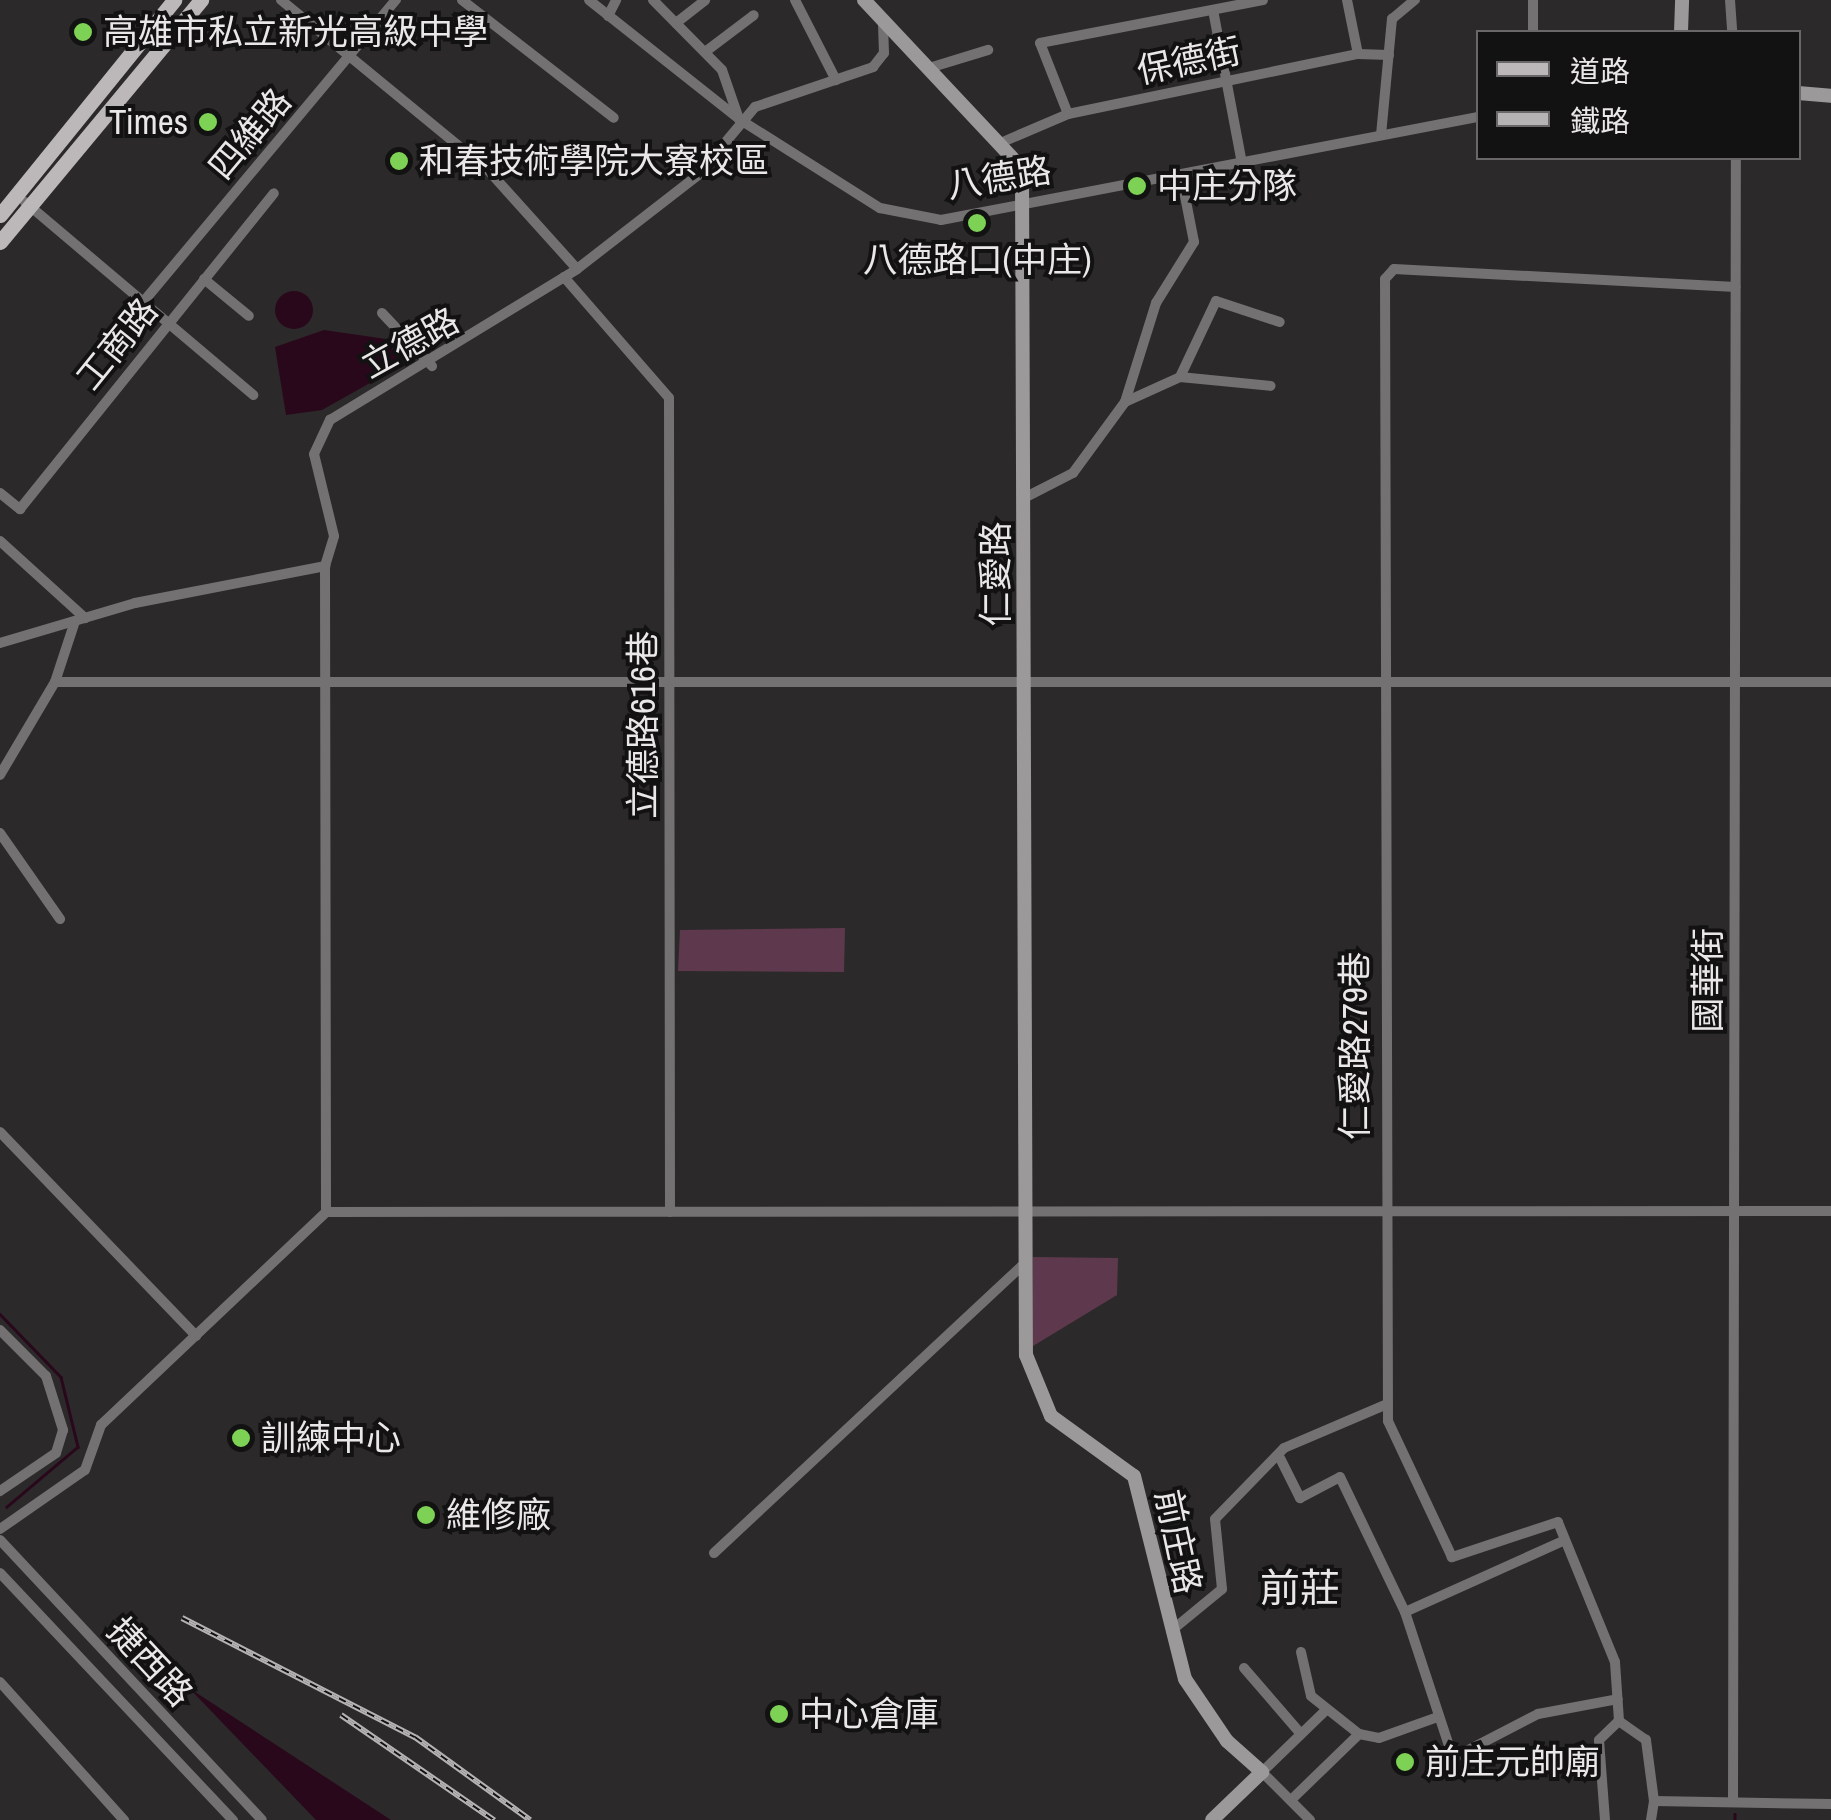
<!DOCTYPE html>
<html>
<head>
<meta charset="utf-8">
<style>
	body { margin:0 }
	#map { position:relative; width:1831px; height:1820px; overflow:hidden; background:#2c292a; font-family:"Archivo Narrow","Noto Sans TC",sans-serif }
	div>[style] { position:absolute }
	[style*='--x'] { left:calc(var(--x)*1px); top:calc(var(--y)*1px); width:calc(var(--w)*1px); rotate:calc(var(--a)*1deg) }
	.green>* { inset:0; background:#5e394d }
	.water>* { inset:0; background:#29081c }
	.round { border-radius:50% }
	.stream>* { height:2.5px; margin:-1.25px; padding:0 1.25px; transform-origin:1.25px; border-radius:1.25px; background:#29081c }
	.street>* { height:10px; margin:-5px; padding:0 5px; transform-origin:5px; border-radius:5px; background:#737172 }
	.secondary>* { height:14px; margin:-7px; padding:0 7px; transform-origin:7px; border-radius:7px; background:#9c999b }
	.primary>* { height:15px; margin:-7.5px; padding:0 7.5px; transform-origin:7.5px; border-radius:7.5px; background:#bcb8ba }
	.rail>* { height:6px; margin-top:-3px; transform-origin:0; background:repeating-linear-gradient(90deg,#131213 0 8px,#b6b3b4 0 16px); box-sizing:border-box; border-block:2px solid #b6b3b4 }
	.dots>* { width:28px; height:28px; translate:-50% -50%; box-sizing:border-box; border:5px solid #131213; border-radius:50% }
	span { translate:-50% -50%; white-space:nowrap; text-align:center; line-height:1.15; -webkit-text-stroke:8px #131213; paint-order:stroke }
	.poi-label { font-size:35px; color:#eae7e8 }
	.left { translate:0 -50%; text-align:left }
	.right { translate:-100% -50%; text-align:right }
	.street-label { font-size:35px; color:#eae7e8 }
	.quarter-label { font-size:40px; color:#eae7e8 }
	.legend { position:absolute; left:1476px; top:30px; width:325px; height:130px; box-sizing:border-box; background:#131213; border:2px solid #696768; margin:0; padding:12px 18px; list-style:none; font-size:30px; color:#eae7e8 }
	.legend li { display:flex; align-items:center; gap:20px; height:50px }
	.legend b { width:50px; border:2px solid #696768 }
</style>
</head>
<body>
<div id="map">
	<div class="green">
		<div style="clip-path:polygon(845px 928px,844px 972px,678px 971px,680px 930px)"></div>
		<div style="clip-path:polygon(1033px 1257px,1118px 1258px,1117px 1295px,1033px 1346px)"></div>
	</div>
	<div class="water">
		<div class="round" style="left:275px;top:291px;width:38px;height:38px"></div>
		<div style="clip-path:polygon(324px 330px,386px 339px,402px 365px,322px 410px,286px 415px,275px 347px)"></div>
		<div style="clip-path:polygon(189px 1688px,391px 1820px,316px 1820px)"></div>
	</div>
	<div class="stream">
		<div style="--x:0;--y:1314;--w:88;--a:45.9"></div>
		<div style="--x:61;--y:1377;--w:72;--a:76.3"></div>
		<div style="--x:78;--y:1447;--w:93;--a:139.8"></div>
		<div style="--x:1735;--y:1814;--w:6;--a:90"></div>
	</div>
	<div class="street">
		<div style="--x:281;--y:0;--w:268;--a:39.4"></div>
		<div style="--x:488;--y:170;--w:133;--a:48"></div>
		<div style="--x:462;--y:0;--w:192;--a:37.8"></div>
		<div style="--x:589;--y:0;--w:191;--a:38.4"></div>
		<div style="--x:739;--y:119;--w:167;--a:32.3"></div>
		<div style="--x:880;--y:208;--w:62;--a:11.1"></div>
		<div style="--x:941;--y:220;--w:547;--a:-10.86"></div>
		<div style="--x:653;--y:0;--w:98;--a:45.4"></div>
		<div style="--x:722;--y:70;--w:52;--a:70.9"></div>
		<div style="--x:795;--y:0;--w:90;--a:62.9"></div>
		<div style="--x:1347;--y:0;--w:55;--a:78.5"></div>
		<div style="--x:1533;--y:0;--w:32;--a:90"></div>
		<div style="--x:1730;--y:0;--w:32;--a:86"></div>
		<div style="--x:1213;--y:10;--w:156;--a:79.3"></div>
		<div style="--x:608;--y:16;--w:18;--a:-63"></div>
		<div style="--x:676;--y:23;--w:37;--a:-38"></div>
		<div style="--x:705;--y:52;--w:61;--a:-37.1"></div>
		<div style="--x:929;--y:68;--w:62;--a:-17"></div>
		<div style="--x:1068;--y:114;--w:76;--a:-111.5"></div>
		<div style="--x:1040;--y:43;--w:227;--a:-10.9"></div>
		<div style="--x:1381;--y:135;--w:117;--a:-84.6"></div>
		<div style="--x:1392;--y:19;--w:30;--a:-40"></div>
		<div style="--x:1005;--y:141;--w:69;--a:-23.2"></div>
		<div style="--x:1068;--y:114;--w:296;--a:-11.7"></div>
		<div style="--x:1358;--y:54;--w:31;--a:2"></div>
		<div style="--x:25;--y:202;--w:299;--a:40.2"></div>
		<div style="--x:564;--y:277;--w:160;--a:49"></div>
		<div style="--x:669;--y:398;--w:814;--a:89.93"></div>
		<div style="--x:204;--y:279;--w:58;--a:39.4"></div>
		<div style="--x:144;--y:301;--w:393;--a:-50.1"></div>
		<div style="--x:382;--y:313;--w:73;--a:46.7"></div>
		<div style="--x:1180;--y:377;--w:84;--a:-64.7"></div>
		<div style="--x:1216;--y:301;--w:67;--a:18.2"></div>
		<div style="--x:1125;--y:402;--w:60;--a:-24.4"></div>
		<div style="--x:1180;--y:377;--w:91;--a:5.6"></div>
		<div style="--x:0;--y:493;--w:26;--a:39"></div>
		<div style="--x:20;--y:509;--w:405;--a:-51.2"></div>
		<div style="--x:1026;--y:497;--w:53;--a:-27.1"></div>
		<div style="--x:1073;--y:473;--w:88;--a:-53.8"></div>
		<div style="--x:1125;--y:402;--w:104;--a:-72.6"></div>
		<div style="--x:1156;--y:303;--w:72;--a:-58.1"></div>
		<div style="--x:1194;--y:242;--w:67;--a:-101.1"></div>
		<div style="--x:0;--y:541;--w:115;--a:42.2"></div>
		<div style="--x:325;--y:566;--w:646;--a:89.91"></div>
		<div style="--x:0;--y:643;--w:141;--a:-16.5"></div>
		<div style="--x:135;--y:603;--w:194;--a:-11"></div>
		<div style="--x:325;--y:566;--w:31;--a:-73"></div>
		<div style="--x:334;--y:536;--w:84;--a:-103.7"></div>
		<div style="--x:314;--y:454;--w:38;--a:-65"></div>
		<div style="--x:330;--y:420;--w:289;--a:-31.4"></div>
		<div style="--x:577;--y:269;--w:153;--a:-37.8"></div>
		<div style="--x:698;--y:175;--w:89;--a:-50"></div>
		<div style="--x:755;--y:107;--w:125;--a:-18.7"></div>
		<div style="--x:873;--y:67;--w:18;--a:-52"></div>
		<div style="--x:884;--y:53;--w:29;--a:-92"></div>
		<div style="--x:55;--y:682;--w:1776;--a:0"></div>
		<div style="--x:0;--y:775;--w:108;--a:-59.4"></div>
		<div style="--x:55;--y:682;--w:64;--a:-71.8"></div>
		<div style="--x:0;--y:833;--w:105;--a:55.1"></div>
		<div style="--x:0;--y:1132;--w:283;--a:46.1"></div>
		<div style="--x:0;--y:1330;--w:65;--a:45"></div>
		<div style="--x:46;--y:1376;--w:57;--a:72.5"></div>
		<div style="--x:63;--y:1430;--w:24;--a:107"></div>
		<div style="--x:56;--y:1453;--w:68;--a:145.8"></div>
		<div style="--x:1280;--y:1458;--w:45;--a:63.4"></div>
		<div style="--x:1300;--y:1498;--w:45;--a:-27.7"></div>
		<div style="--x:1340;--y:1477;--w:150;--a:64.3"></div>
		<div style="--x:1405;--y:1612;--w:154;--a:71.8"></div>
		<div style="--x:1453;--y:1758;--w:96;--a:-27.4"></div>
		<div style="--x:1538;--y:1714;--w:81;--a:-10.6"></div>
		<div style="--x:0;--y:1529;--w:103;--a:-34.8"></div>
		<div style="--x:85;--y:1470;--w:48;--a:-70.4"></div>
		<div style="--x:101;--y:1425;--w:310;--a:-43.4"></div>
		<div style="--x:326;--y:1212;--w:1505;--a:-0.04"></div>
		<div style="--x:0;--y:1540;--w:383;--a:46.9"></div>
		<div style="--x:714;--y:1553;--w:427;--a:-43"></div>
		<div style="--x:0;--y:1573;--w:340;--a:46.7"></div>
		<div style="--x:1405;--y:1612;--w:175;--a:-24.2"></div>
		<div style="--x:1171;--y:1631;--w:66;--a:-39.5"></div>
		<div style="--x:1222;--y:1589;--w:70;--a:-95.7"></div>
		<div style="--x:1215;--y:1519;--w:99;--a:-45.8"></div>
		<div style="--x:1284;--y:1448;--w:110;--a:-23.1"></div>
		<div style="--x:1301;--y:1652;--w:45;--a:77.2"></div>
		<div style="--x:1311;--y:1696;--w:61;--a:38.4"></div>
		<div style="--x:1359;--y:1734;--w:20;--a:11"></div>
		<div style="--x:1379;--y:1738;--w:59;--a:-19.7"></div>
		<div style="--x:1244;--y:1668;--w:87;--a:49.2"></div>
		<div style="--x:0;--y:1682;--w:186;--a:48.1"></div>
		<div style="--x:1291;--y:1800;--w:95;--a:-44.1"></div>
		<div style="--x:1654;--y:1801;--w:62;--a:-97.5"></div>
		<div style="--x:1646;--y:1740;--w:33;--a:-145"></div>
		<div style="--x:1619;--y:1721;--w:59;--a:-93.9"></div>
		<div style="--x:1615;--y:1662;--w:151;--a:-112.2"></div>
		<div style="--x:1558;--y:1522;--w:112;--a:161.7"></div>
		<div style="--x:1452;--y:1557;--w:150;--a:-115.2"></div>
		<div style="--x:1388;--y:1421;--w:1142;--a:-90.15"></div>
		<div style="--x:1385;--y:279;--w:13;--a:-48"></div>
		<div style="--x:1394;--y:269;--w:342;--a:3"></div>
		<div style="--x:1733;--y:1802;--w:1644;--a:-89.9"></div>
		<div style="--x:1310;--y:1820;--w:68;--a:-135"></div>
		<div style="--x:1262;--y:1772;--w:89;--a:-44.1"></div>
		<div style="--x:1605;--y:1820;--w:80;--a:-94.3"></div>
		<div style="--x:1599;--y:1740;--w:28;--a:-44"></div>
		<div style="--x:1651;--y:1820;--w:19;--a:-81"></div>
		<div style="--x:1654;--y:1801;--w:177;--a:1"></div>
	</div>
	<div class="secondary">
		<div style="--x:864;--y:0;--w:231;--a:46.8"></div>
		<div style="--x:1022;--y:168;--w:1187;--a:89.81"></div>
		<div style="--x:1026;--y:1355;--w:66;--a:67.7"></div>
		<div style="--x:1051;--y:1416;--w:102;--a:35.9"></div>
		<div style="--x:1134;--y:1476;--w:209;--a:75.9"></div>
		<div style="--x:1185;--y:1679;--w:75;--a:55.9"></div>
		<div style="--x:1227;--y:1741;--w:47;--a:41.5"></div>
		<div style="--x:1262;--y:1772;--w:69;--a:136.2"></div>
		<div style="--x:1681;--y:32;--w:32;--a:-88"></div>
		<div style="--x:1798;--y:93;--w:33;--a:5"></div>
	</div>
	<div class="primary">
		<div style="--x:0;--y:215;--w:277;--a:-51"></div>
		<div style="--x:0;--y:242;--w:315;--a:-50.3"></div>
	</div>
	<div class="rail">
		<div style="--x:182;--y:1618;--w:262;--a:27.1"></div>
		<div style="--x:415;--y:1737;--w:142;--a:35.8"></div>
		<div style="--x:341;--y:1715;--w:186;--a:34.5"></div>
	</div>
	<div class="dots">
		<div style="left:83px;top:32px;background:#7dd154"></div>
		<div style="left:208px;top:122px;background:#7dd154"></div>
		<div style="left:399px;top:161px;background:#7dd154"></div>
		<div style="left:1137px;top:186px;background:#7dd154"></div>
		<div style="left:977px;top:223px;background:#7dd154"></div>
		<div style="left:241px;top:1438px;background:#7dd154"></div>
		<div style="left:426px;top:1515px;background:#7dd154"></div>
		<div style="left:779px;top:1714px;background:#7dd154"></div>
		<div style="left:1405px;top:1762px;background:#7dd154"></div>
	</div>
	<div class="poi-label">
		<span class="left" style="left:103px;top:32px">高雄市私立新光高級中學</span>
		<span class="right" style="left:188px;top:122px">Times</span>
		<span class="left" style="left:419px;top:161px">和春技術學院大寮校區</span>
		<span class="left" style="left:1157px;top:186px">中庄分隊</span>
		<span style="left:977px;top:260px">八德路口(中庄)</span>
		<span class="left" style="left:261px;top:1438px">訓練中心</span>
		<span class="left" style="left:446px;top:1515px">維修廠</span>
		<span class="left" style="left:799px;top:1714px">中心倉庫</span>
		<span class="left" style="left:1425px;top:1762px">前庄元帥廟</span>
	</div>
	<div class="street-label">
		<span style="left:1189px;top:61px;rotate:-12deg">保德街</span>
		<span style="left:250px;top:134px;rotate:-50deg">四維路</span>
		<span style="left:999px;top:178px;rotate:-9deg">八德路</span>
		<span style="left:410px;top:343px;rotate:-29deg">立德路</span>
		<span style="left:117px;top:344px;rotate:-51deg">工商路</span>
		<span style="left:996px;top:574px;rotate:-90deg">仁愛路</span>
		<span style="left:643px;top:725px;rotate:-90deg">立德路616巷</span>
		<span style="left:1708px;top:980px;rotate:-90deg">國華街</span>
		<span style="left:1355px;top:1046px;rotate:-90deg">仁愛路279巷</span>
		<span style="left:1178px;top:1542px;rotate:78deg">前庄路</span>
		<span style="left:150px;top:1662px;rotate:47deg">捷西路</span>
	</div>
	<div class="quarter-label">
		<span style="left:1300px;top:1588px">前莊</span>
	</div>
	<ul class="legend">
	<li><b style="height:12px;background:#bcb8ba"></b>道路</li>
	<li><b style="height:12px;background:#b6b3b4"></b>鐵路</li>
	</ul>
</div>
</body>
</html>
